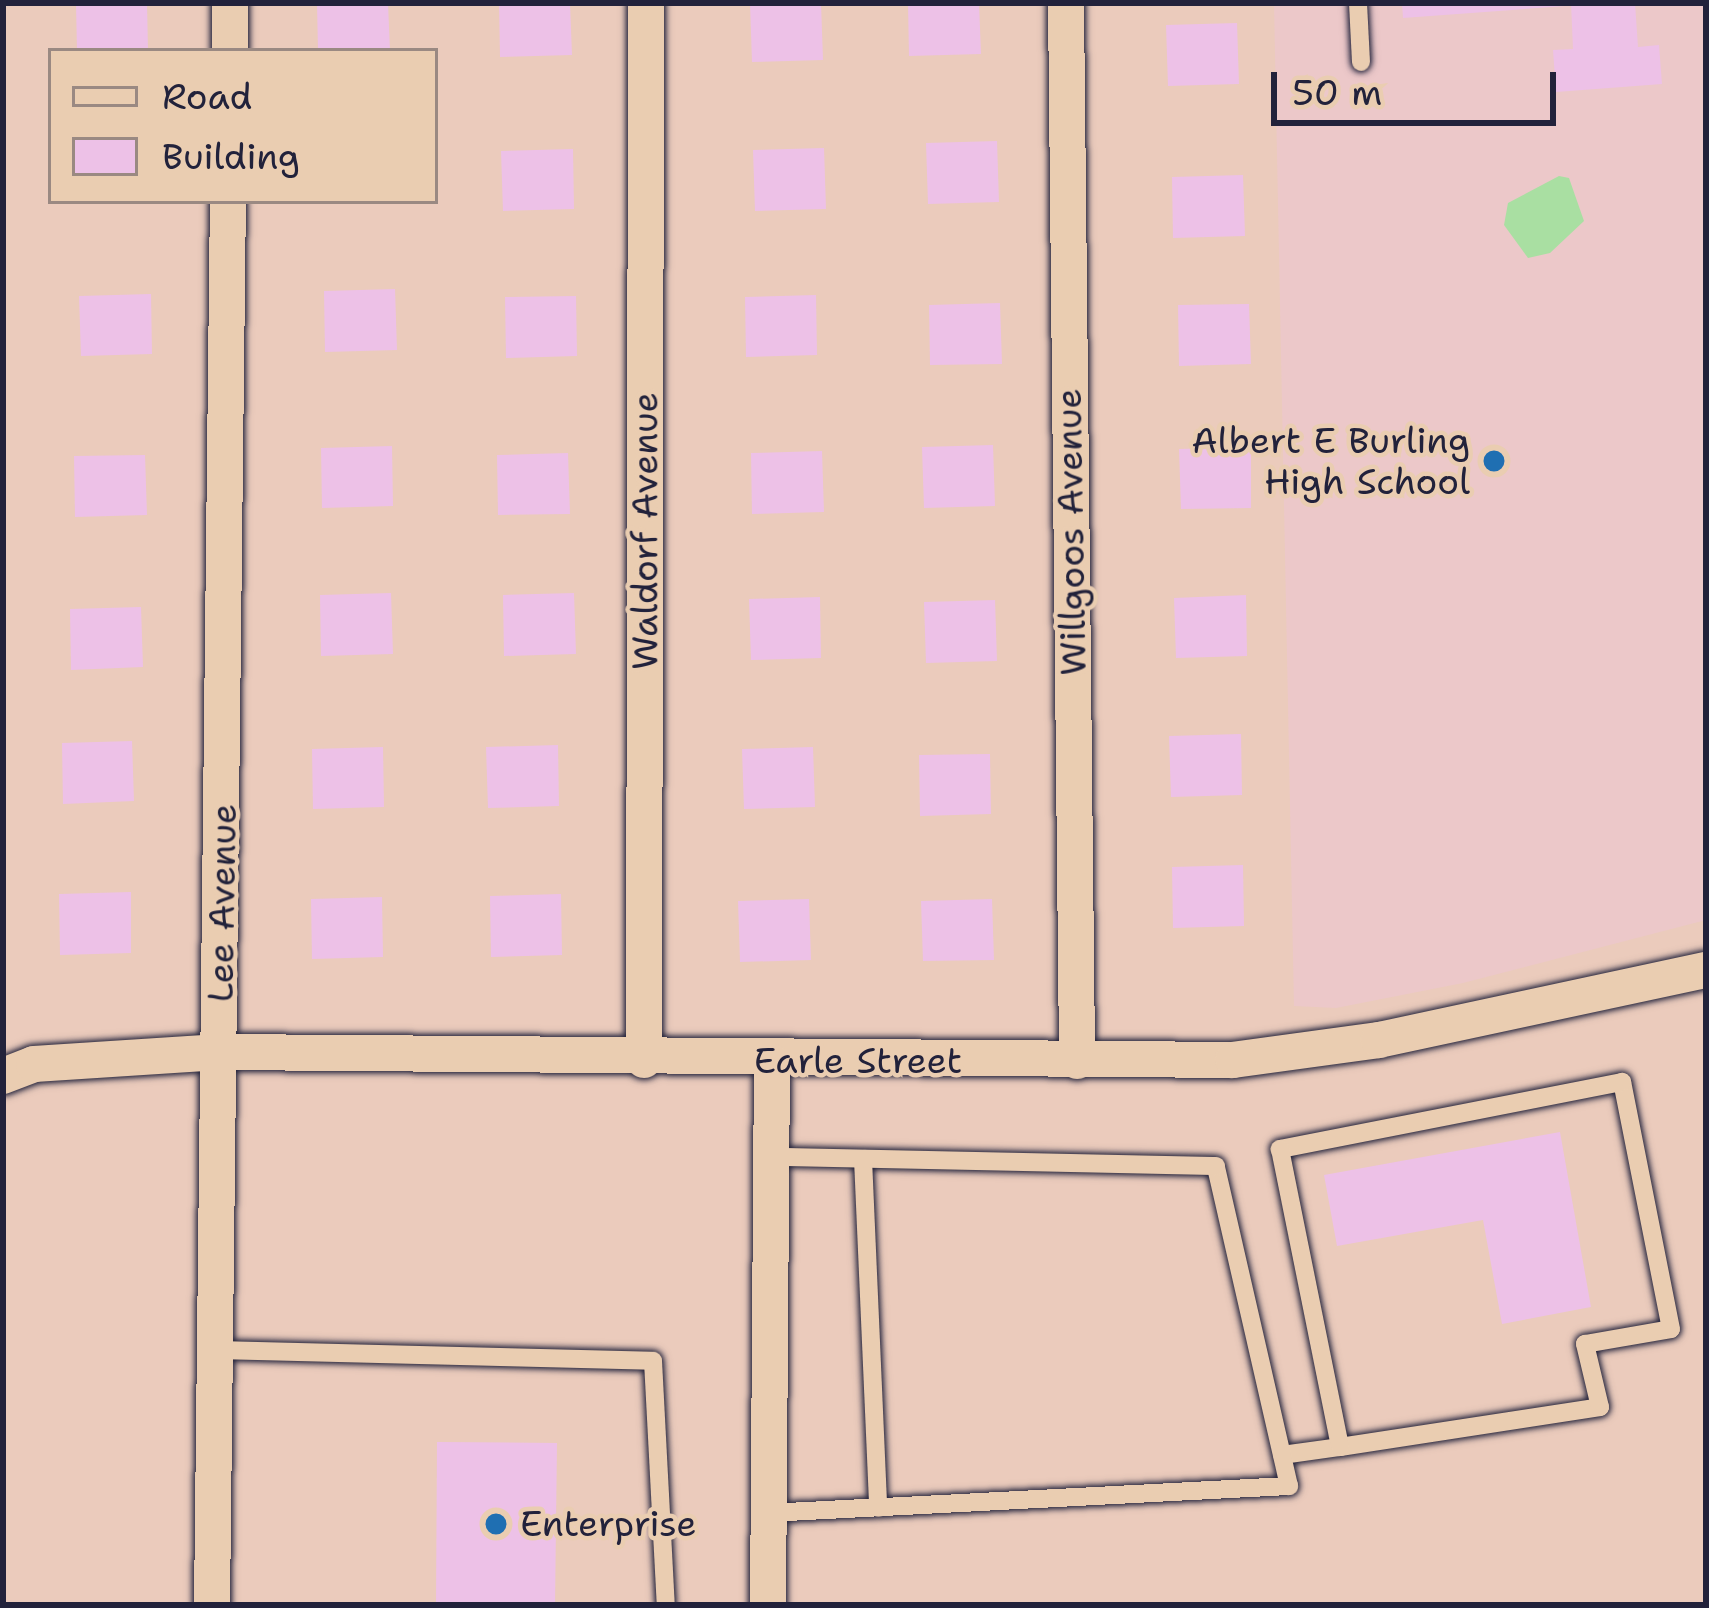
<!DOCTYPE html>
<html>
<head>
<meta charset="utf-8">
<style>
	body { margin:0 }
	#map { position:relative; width:1709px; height:1608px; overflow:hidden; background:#ebcbbc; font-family:"Shantell Sans",sans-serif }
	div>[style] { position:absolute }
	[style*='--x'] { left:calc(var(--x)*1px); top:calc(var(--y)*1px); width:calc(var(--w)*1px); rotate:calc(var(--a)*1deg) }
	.built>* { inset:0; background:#ecc8c9 }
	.green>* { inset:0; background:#a9dfa2 }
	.building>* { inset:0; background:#edc1e7 }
	.roads { filter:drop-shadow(0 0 3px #22223b) drop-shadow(0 0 3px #22223b) }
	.lane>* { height:18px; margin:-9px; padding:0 9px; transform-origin:9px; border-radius:9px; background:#eacdb1 }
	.street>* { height:36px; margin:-18px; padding:0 18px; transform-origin:18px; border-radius:18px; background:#eacdb1 }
	.dots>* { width:33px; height:33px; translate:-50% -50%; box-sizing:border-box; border:6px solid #eacdb1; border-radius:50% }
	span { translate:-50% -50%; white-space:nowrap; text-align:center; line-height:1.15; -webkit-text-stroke:9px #eacdb1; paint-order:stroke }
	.poi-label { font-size:36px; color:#22223b }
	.right { translate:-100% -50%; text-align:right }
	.left { translate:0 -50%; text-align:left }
	.street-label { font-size:36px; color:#22223b }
	.frame { position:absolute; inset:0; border:6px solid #22223b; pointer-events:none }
	.legend { position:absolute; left:48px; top:48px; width:390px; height:156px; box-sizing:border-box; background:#eacdb1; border:3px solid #9a8982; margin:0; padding:15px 21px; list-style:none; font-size:36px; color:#22223b }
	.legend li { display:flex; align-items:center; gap:24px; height:60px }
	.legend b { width:60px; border:3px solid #9a8982 }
	.scale { position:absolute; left:1271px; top:72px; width:285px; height:54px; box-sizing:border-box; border:6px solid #22223b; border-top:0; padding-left:15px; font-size:36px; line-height:42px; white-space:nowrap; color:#22223b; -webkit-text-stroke:9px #eacdb1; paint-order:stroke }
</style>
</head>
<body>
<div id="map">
	<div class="built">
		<div style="clip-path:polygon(1274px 3px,1706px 3px,1706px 920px,1463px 983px,1336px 1008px,1294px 1006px)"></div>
	</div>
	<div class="green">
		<div style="clip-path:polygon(1559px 176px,1569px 178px,1584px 221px,1550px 253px,1528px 258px,1504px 225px,1508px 203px)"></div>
	</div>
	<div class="building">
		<div style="clip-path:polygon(76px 3px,147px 3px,148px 51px,77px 51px)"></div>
		<div style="clip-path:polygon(317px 3px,388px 3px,390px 51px,318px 51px)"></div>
		<div style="clip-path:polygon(499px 3px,570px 3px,572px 55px,500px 57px)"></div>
		<div style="clip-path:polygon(750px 3px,821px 3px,823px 60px,752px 62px)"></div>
		<div style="clip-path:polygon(908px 3px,979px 3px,981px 54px,909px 56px)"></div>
		<div style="clip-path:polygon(1402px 3px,1565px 3px,1565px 6px,1403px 18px)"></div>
		<div style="clip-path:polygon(1571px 3px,1635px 3px,1638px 47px,1659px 45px,1662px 84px,1556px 92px,1553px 50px,1573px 49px)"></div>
		<div style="clip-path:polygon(1237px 23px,1239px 84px,1168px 86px,1166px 25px)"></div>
		<div style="clip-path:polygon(997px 141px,999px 202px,928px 204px,926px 143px)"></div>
		<div style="clip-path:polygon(824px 148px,826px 209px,755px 211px,753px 150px)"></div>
		<div style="clip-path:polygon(573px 149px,574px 209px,503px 211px,501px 151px)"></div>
		<div style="clip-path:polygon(1243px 175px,1245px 236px,1173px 238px,1172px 177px)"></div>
		<div style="clip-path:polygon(395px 289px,397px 350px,325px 352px,324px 291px)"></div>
		<div style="clip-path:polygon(151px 294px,152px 354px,81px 356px,79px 296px)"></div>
		<div style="clip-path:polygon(816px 295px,817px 355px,746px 357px,745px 297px)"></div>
		<div style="clip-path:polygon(576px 296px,577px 356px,506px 358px,505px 297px)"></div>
		<div style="clip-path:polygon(1000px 303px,1002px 364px,930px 365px,929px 305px)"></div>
		<div style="clip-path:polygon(1249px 304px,1251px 364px,1179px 366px,1178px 305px)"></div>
		<div style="clip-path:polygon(993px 445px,995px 506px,924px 508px,922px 447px)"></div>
		<div style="clip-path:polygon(392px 446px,393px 506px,322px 508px,321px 448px)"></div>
		<div style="clip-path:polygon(1251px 447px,1251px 508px,1181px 509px,1179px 449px)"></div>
		<div style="clip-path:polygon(822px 451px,824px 512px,752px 514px,751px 453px)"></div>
		<div style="clip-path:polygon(568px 453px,570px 514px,498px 515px,497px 455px)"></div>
		<div style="clip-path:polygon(145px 455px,147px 515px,75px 517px,74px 456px)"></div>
		<div style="clip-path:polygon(391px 593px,393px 654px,321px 656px,320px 595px)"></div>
		<div style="clip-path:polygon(574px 593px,576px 654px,504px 656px,503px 595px)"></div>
		<div style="clip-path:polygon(1246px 595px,1247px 656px,1176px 658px,1174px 598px)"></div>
		<div style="clip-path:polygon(820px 597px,821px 658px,751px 660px,749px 599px)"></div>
		<div style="clip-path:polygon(995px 600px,997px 661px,926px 663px,924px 602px)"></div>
		<div style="clip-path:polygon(141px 607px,143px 667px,71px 670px,70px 609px)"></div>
		<div style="clip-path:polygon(1241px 734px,1242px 795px,1171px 797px,1169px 736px)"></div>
		<div style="clip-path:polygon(132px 741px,134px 801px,63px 804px,62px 743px)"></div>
		<div style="clip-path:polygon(558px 745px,559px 806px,488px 808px,486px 747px)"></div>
		<div style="clip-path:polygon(383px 747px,384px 807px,313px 809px,312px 749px)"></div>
		<div style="clip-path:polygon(813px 747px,815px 807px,744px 809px,742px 749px)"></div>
		<div style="clip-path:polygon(990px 754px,991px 814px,920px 816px,919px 755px)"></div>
		<div style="clip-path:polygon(1243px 865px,1244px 926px,1173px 928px,1172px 867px)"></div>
		<div style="clip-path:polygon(131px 892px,131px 953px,60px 955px,59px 894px)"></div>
		<div style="clip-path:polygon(561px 894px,562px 955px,491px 957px,490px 896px)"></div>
		<div style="clip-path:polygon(382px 897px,383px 957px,312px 959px,311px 899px)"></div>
		<div style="clip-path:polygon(809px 899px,811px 960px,740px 962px,738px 901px)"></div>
		<div style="clip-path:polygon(992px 899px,994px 960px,923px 961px,921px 901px)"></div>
		<div style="clip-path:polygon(1560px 1132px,1591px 1307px,1502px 1324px,1483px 1220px,1337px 1246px,1324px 1175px)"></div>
		<div style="clip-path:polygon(437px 1442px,557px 1443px,555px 1605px,436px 1605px)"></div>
	</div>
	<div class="roads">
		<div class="lane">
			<div style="--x:1358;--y:3;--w:59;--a:87.1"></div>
			<div style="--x:863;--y:1159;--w:349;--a:87.5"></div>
			<div style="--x:216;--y:1350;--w:437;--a:1.4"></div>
			<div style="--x:653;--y:1361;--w:244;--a:87"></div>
			<div style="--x:1282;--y:1455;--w:59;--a:-7.9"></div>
			<div style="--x:1340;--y:1447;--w:263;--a:-8.7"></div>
			<div style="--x:1600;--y:1407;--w:65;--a:-103.4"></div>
			<div style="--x:1585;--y:1344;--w:87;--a:-9.9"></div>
			<div style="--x:1671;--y:1329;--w:252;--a:-101.2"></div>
			<div style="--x:1622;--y:1082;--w:349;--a:168.9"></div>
			<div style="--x:1280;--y:1149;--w:304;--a:78.6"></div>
			<div style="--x:768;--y:1513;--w:522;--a:-2.97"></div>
			<div style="--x:1289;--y:1486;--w:328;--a:-102.9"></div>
			<div style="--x:1216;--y:1166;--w:445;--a:-178.8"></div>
		</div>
		<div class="street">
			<div style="--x:1066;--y:3;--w:1058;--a:89.4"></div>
			<div style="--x:230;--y:51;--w:48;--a:-90"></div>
			<div style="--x:644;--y:1060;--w:1057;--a:-89.89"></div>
			<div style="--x:3;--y:1076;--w:33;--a:-21"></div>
			<div style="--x:34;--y:1064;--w:186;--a:-3.7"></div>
			<div style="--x:220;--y:1052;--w:1013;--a:0.45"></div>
			<div style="--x:1233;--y:1060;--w:147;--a:-7.8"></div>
			<div style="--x:1379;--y:1040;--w:334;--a:-12.1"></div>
			<div style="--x:212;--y:1605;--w:1404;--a:-89.35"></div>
			<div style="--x:768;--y:1605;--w:543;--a:-89.58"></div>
		</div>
	</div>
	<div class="dots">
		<div style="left:1494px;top:461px;background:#1f6fb2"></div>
		<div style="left:496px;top:1524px;background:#1f6fb2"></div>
	</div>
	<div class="poi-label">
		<span class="right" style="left:1470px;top:461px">Albert E Burling<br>High School</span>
		<span class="left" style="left:520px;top:1524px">Enterprise</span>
	</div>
	<div class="street-label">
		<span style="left:645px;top:531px;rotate:-90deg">Waldorf Avenue</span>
		<span style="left:1071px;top:532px;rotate:-91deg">Willgoos Avenue</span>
		<span style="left:222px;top:903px;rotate:-89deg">Lee Avenue</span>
		<span style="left:858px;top:1061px">Earle Street</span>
	</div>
	<div class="frame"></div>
	<ul class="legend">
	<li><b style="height:15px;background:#eacdb1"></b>Road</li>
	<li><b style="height:33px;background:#edc1e7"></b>Building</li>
	</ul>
	<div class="scale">50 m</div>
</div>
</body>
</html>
